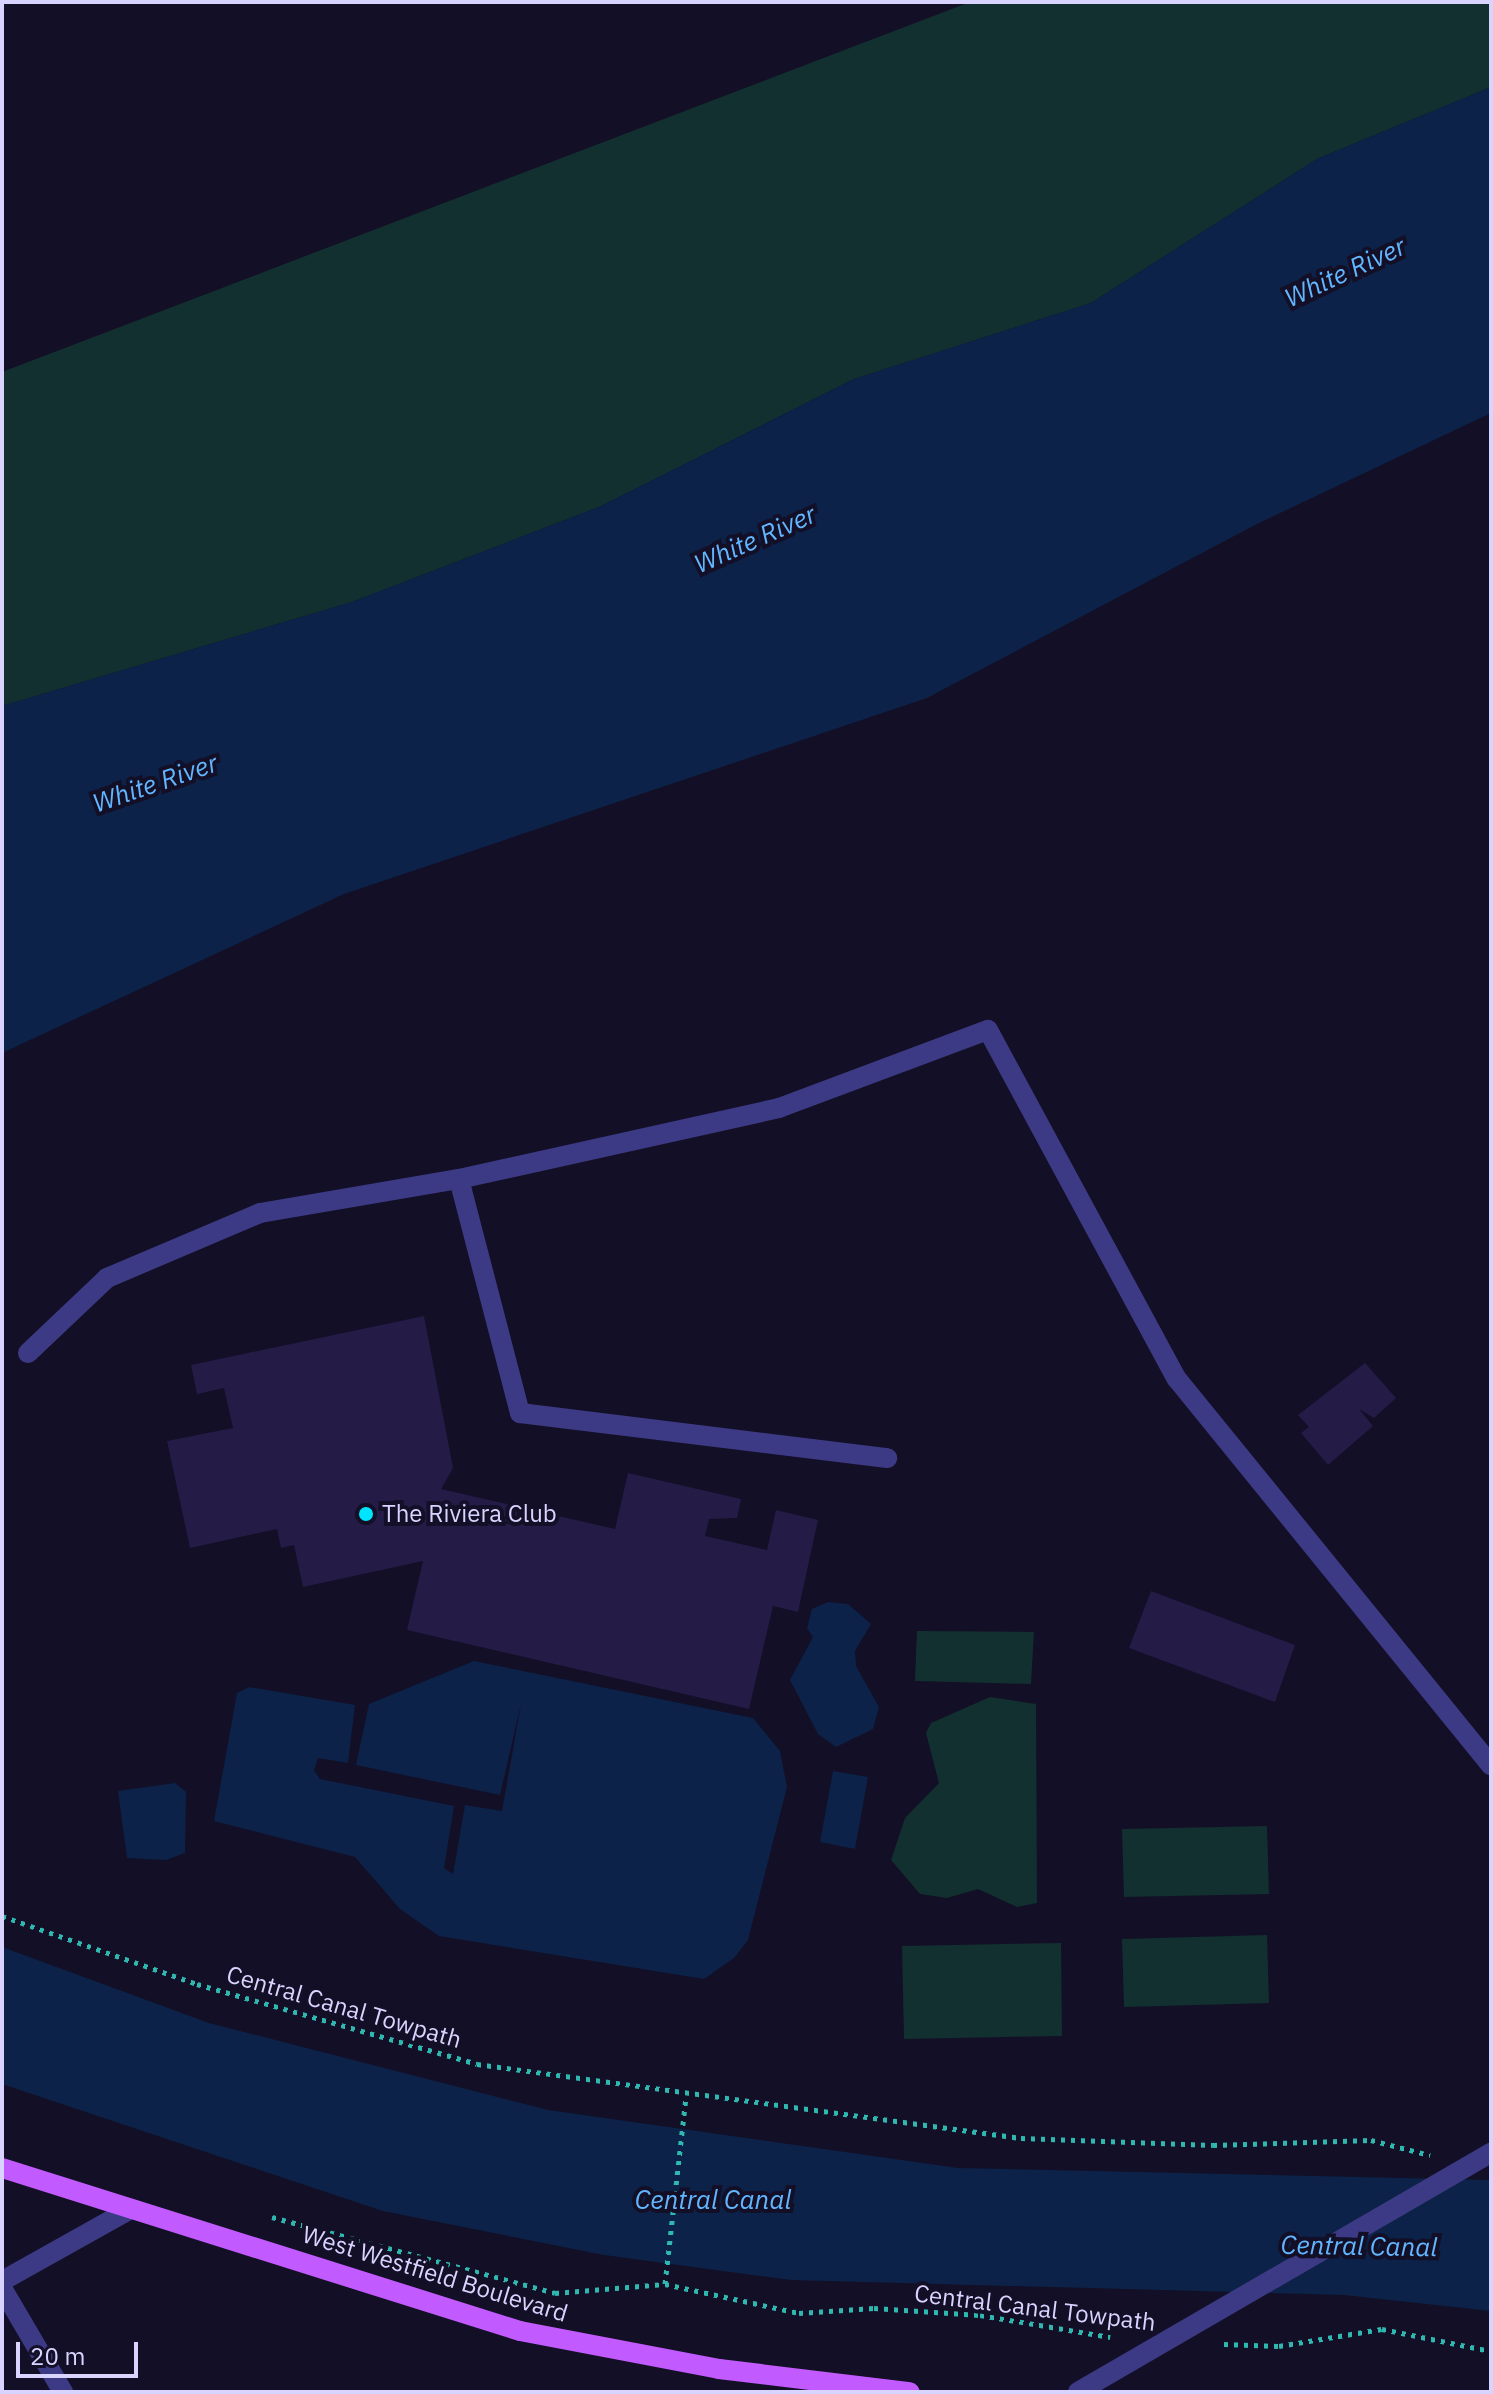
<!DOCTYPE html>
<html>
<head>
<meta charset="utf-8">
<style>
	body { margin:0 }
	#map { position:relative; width:1493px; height:2394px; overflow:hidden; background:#130f26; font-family:"IBM Plex Sans",sans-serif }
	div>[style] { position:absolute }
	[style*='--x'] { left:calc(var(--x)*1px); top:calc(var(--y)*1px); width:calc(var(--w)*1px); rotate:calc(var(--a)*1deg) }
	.green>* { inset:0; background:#12302f }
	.water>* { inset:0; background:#0c2248 }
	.building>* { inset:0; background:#241b47 }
	.path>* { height:5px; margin-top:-2.5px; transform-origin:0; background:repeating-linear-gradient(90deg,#2fb8b0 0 4px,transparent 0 10px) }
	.minor>* { height:20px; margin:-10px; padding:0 10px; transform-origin:10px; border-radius:10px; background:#3d3a85 }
	.major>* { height:20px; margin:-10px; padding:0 10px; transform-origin:10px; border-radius:10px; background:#c25bff }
	.dots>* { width:22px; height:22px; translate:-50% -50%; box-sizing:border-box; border:4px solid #130f26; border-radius:50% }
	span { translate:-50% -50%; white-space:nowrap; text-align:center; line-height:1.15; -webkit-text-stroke:8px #130f26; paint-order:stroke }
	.poi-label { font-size:24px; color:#d9d4ff }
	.left { translate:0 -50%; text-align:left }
	.street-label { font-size:24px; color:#d9d4ff }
	.water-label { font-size:26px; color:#62b6ff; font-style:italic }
	.frame { position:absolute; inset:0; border:4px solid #d9d4ff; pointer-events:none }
	.scale { position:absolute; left:16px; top:2342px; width:122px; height:36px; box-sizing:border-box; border:4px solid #d9d4ff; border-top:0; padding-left:10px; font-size:24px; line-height:28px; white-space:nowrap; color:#d9d4ff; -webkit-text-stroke:6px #130f26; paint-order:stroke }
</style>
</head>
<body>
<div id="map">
	<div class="green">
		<div style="clip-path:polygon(970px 2px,1491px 2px,1491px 87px,1317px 159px,1091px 303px,854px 379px,599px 507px,352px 602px,2px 706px,2px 372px)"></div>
		<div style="clip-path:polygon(917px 1631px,1034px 1632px,1031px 1684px,915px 1681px)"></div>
		<div style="clip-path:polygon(990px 1697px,1036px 1704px,1037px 1903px,1017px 1907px,978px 1889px,947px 1898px,920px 1894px,891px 1860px,905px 1818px,939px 1783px,926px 1733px,931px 1723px)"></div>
		<div style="clip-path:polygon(1267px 1826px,1269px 1894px,1124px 1897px,1122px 1829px)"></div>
		<div style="clip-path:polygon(1267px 1935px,1269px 2003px,1124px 2007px,1122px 1939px)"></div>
		<div style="clip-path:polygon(1061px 1943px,1062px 2036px,904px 2039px,902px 1946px)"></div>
	</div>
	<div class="water">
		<div style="clip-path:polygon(1491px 87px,1491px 413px,1257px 524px,927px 698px,344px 894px,2px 1053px,2px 706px,352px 602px,599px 507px,854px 379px,1091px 303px,1317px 159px)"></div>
		<div style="clip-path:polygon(828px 1602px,848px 1604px,871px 1624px,855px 1651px,856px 1666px,879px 1707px,873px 1729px,836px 1747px,818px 1734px,790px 1680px,813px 1637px,807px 1628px,812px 1609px)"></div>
		<div style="clip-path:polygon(474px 1661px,753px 1718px,780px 1751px,787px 1787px,748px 1940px,734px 1958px,704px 1979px,439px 1936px,400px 1909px,355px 1857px,214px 1821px,237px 1693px,249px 1687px,355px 1705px,348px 1763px,318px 1758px,314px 1770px,320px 1779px,454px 1806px,444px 1868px,453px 1874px,465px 1805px,502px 1811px,521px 1704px,500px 1795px,356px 1765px,369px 1704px)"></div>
		<div style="clip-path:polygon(833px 1771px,868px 1777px,855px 1849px,820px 1842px)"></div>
		<div style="clip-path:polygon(175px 1783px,186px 1792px,185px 1853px,166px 1860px,127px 1858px,118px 1791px)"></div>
		<div style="clip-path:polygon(2px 1947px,209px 2023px,548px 2110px,958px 2168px,1491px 2180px,1491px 2311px,1344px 2295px,791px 2280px,604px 2255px,383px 2211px,2px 2084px)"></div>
	</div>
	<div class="building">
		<div style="clip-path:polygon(424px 1316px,453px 1468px,441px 1489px,615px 1529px,628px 1473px,741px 1499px,737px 1518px,709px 1519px,705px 1536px,767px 1550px,776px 1510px,818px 1520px,798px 1612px,773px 1606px,749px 1709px,407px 1630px,423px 1561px,303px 1587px,294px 1545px,281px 1548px,277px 1529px,190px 1548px,167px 1441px,233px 1428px,224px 1388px,197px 1394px,191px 1365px)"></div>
		<div style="clip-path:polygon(1365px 1363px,1396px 1398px,1374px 1418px,1359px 1409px,1373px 1426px,1328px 1465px,1301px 1433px,1309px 1427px,1298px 1415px)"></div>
		<div style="clip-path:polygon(1151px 1591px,1295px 1645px,1275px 1702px,1129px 1648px)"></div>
	</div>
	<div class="path">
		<div style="--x:2;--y:1916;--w:207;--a:19.2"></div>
		<div style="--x:197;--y:1984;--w:291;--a:15.9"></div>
		<div style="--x:477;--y:2064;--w:549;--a:7.75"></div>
		<div style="--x:1021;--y:2138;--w:192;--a:2.1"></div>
		<div style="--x:1213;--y:2145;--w:158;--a:-1.8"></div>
		<div style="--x:1371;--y:2140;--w:61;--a:14.3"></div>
		<div style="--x:272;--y:2217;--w:293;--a:15"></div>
		<div style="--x:555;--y:2293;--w:110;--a:-4.7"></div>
		<div style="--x:665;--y:2284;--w:137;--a:12.2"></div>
		<div style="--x:799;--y:2313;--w:75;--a:-3.8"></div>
		<div style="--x:874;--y:2308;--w:106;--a:3.8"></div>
		<div style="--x:980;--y:2315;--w:132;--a:9.6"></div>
		<div style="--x:665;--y:2284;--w:187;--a:-83.6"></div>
		<div style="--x:1224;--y:2344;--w:55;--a:2.1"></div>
		<div style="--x:1279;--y:2346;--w:104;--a:-9.4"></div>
		<div style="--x:1382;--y:2329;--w:111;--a:11.4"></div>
	</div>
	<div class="minor">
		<div style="--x:459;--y:1179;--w:242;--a:75.4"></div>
		<div style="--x:520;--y:1413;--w:370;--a:7"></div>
		<div style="--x:28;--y:1353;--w:109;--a:-43.5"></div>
		<div style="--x:107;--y:1278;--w:166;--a:-23"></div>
		<div style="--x:260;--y:1213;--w:202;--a:-9.7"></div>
		<div style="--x:459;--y:1179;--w:328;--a:-12.5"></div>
		<div style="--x:779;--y:1108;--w:223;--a:-20.5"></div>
		<div style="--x:988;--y:1030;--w:397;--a:61.6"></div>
		<div style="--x:1177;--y:1379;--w:498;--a:50.9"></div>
		<div style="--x:2;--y:2281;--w:148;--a:-29.2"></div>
		<div style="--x:2;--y:2288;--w:121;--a:59.6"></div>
		<div style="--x:1078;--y:2392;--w:477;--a:-30.1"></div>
	</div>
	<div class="major">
		<div style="--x:2;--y:2168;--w:543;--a:17.47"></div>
		<div style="--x:520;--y:2331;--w:203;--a:10.8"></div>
		<div style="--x:719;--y:2369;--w:192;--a:6.9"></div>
	</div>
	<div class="dots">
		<div style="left:366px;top:1514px;background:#00e5ff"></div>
	</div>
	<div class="poi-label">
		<span class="left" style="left:382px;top:1514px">The Riviera Club</span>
	</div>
	<div class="street-label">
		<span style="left:344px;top:2007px;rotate:16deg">Central Canal Towpath</span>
		<span style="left:435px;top:2274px;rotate:17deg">West Westfield Boulevard</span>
		<span style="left:1035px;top:2308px;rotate:7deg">Central Canal Towpath</span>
	</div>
	<div class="water-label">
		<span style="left:1345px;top:272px;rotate:-25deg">White River</span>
		<span style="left:755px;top:539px;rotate:-24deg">White River</span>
		<span style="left:155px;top:783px;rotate:-19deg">White River</span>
		<span style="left:713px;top:2200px">Central Canal</span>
		<span style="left:1359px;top:2246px;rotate:1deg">Central Canal</span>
	</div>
	<div class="frame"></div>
	<div class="scale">20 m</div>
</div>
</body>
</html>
